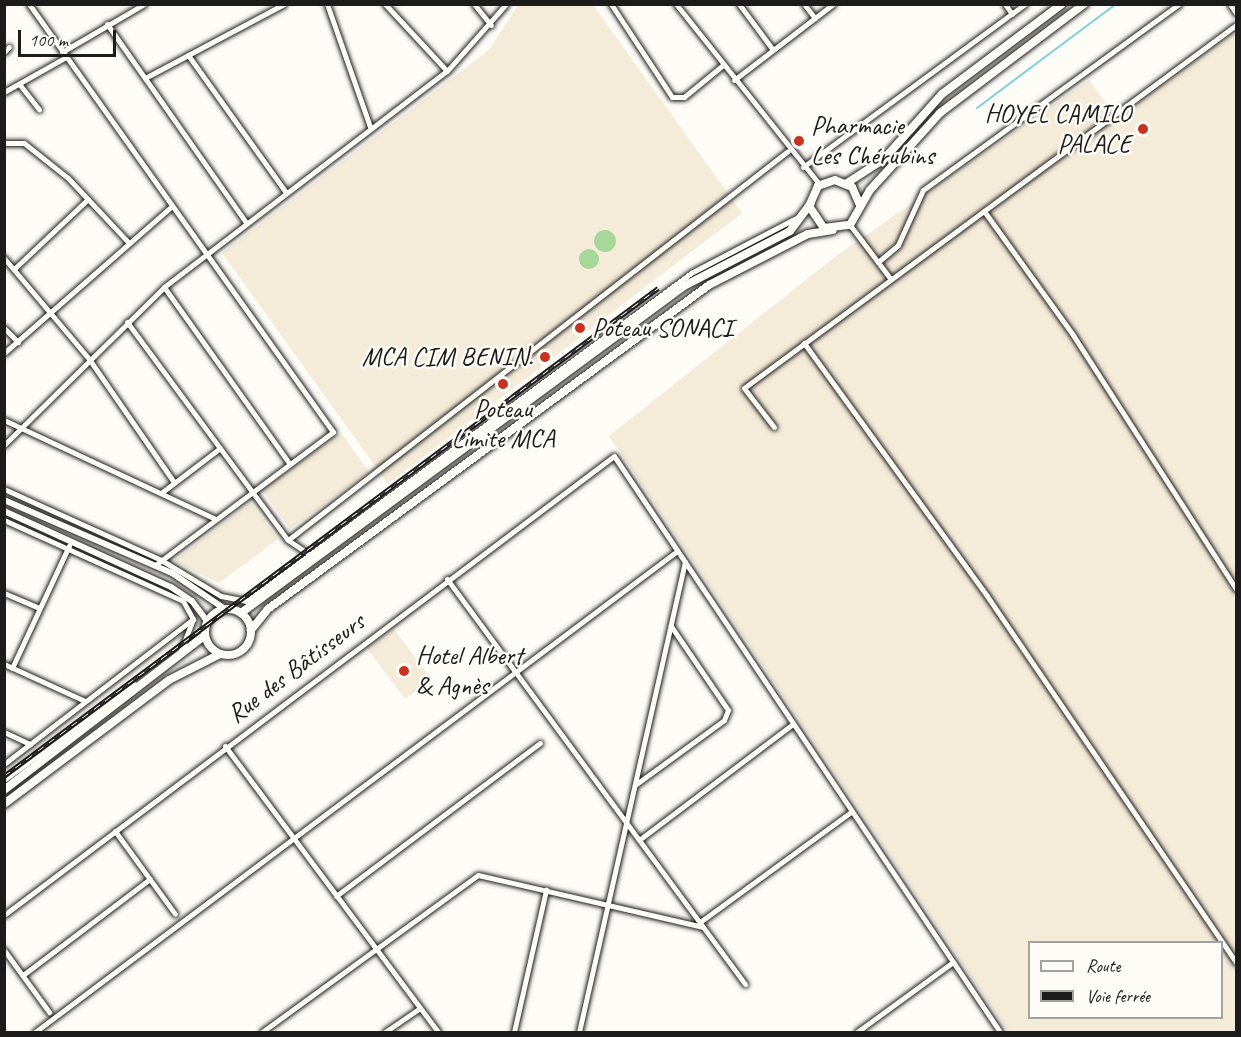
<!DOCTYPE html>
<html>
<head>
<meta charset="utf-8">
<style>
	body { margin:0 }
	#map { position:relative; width:1241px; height:1037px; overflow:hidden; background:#fdfcf7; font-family:Caveat,sans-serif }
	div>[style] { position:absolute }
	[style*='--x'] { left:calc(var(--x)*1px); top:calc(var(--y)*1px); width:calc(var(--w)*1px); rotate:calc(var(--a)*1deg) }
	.built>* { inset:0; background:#f4ebd9 }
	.green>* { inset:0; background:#a8d899 }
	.round { border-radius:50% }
	.stream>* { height:2px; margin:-1px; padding:0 1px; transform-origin:1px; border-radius:1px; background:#7fd0d6 }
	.roads { filter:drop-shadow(0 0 2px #1c1c1c) drop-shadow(0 0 2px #1c1c1c) }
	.minor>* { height:5px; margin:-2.5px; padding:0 2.5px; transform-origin:2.5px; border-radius:2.5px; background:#fdfcf7 }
	.tertiary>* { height:6px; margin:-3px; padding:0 3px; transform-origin:3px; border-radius:3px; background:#fdfcf7 }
	.trunk>* { height:8px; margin:-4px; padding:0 4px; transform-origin:4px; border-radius:4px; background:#fdfcf7 }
	.trunk>.ring { margin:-4px; padding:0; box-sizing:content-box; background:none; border:8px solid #fdfcf7; border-radius:50% }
	.rail>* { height:4.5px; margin-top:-2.25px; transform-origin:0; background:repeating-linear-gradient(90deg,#fdfcf7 0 7px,#1c1c1c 0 14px); box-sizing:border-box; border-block:2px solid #1c1c1c }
	.dots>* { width:16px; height:16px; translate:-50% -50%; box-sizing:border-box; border:3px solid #fdfcf7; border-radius:50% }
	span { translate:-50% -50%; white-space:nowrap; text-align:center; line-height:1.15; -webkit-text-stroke:5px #fdfcf7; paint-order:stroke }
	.poi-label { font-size:26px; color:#1c1c1c }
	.right { translate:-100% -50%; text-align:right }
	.left { translate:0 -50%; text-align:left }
	.street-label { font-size:26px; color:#1c1c1c }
	.frame { position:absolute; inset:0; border:6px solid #1c1c1c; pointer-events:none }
	.legend { position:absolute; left:1028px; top:941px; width:195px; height:78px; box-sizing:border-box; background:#fdfcf7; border:2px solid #a3a29f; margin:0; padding:8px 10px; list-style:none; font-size:18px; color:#1c1c1c }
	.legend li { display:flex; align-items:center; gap:12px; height:30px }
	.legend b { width:30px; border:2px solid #a3a29f }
	.scale { position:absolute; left:18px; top:30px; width:98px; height:27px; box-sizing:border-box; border:3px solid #1c1c1c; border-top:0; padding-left:8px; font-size:18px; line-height:21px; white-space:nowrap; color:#1c1c1c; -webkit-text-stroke:4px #fdfcf7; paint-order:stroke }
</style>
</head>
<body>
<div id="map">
	<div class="built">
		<div style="clip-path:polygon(518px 5px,593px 5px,742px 213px,388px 484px,222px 253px,489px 50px)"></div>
		<div style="clip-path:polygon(evenodd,1236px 32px,1236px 1032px,1008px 1032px,609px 436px,836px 256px,1089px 80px,1117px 118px,1236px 32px,1030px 942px,1222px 942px,1222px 1018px,1030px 1018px,1030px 942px)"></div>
		<div style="clip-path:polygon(341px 433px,369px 472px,290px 529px,262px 490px)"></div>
		<div style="clip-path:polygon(250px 502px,278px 539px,219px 583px,174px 561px)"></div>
		<div style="clip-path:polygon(394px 629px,432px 680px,405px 699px,367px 648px)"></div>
	</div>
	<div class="green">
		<div class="round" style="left:594px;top:230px;width:22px;height:22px"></div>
		<div class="round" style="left:579px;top:249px;width:20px;height:20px"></div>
	</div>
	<div class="stream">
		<div style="--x:977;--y:108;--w:174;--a:-36.8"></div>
	</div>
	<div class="roads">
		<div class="minor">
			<div style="--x:29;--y:4;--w:525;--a:54.61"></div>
			<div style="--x:333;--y:432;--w:222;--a:143.2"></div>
			<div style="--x:327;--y:4;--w:130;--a:70.7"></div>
			<div style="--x:385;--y:4;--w:91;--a:47.2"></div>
			<div style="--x:474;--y:4;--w:27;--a:51"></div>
			<div style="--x:611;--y:4;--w:111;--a:56.7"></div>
			<div style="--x:672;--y:97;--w:12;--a:0"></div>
			<div style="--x:684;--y:97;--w:50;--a:-39.4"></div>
			<div style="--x:676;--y:4;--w:231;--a:51.5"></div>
			<div style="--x:739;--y:4;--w:57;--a:53.5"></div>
			<div style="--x:804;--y:4;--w:18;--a:52"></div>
			<div style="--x:1005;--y:4;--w:12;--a:55"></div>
			<div style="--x:1230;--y:4;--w:11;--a:56"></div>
			<div style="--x:107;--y:24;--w:241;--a:55"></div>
			<div style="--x:4;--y:52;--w:7;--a:-45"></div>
			<div style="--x:62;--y:52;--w:95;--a:-30.3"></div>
			<div style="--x:188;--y:55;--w:167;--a:54.5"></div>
			<div style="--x:145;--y:78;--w:157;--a:-28"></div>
			<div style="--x:734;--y:80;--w:125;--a:-37.5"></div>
			<div style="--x:20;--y:85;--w:31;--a:52"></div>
			<div style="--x:4;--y:92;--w:71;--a:-29.4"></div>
			<div style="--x:4;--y:143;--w:20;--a:0"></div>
			<div style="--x:24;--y:143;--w:56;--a:38.5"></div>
			<div style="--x:68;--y:178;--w:89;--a:46.8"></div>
			<div style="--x:803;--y:167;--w:275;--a:-36.3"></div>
			<div style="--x:984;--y:211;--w:153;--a:54.3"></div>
			<div style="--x:1073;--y:335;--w:302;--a:57.3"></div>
			<div style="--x:850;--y:225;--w:66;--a:53"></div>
			<div style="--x:4;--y:258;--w:132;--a:49.9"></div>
			<div style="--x:89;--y:359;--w:150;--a:55.4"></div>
			<div style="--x:878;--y:262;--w:26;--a:-40"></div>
			<div style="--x:898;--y:245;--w:60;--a:-65.6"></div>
			<div style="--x:923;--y:190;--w:316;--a:-36"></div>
			<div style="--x:14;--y:269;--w:102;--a:-43.4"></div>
			<div style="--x:164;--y:287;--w:217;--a:54.6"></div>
			<div style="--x:127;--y:322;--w:271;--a:53.6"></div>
			<div style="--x:288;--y:540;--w:27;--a:34"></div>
			<div style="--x:4;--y:328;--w:20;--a:45"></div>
			<div style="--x:804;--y:343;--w:312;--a:54.1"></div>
			<div style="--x:987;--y:596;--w:443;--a:55.8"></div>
			<div style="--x:4;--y:353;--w:223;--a:-41.2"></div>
			<div style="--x:4;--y:420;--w:233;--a:25.1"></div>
			<div style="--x:774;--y:427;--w:49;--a:-127.6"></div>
			<div style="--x:744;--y:388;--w:611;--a:-36.42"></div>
			<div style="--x:4;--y:445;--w:225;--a:-44.6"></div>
			<div style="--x:164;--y:287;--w:356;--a:-37.4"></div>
			<div style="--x:447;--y:71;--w:89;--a:-48.6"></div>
			<div style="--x:4;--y:489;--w:172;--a:24.3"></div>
			<div style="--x:161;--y:560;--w:70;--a:31"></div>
			<div style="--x:221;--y:596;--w:26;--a:11"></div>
			<div style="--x:247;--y:601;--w:552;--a:-36.45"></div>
			<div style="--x:691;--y:273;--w:121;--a:-27.6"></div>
			<div style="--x:161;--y:493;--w:74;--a:-37.3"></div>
			<div style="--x:4;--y:520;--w:196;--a:24.3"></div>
			<div style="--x:183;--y:601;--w:21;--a:61"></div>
			<div style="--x:193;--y:619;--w:33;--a:111"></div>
			<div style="--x:288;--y:540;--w:633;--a:-37.88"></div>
			<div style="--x:447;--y:579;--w:503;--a:53.65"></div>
			<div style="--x:4;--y:593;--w:38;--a:23"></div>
			<div style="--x:4;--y:664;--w:89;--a:24.6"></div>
			<div style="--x:12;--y:668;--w:135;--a:-65"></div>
			<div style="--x:4;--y:732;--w:29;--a:25"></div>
			<div style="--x:225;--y:746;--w:357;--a:53.3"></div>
			<div style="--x:4;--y:764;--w:238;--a:-37.5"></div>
			<div style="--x:4;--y:780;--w:162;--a:-36.2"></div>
			<div style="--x:635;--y:785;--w:110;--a:-36.1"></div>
			<div style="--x:724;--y:720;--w:11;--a:-68"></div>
			<div style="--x:728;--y:710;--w:102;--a:-124.2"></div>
			<div style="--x:115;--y:831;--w:102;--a:54.1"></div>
			<div style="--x:639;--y:840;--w:193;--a:-37"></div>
			<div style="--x:336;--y:896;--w:255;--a:-36.9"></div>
			<div style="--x:4;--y:915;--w:763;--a:-36.96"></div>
			<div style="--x:614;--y:456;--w:693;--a:56.17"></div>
			<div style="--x:700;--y:922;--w:188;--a:-36.1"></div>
			<div style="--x:4;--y:950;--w:77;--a:54"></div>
			<div style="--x:23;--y:975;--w:159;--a:-37.1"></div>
			<div style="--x:35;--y:1032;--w:802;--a:-36.84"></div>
			<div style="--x:262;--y:1032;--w:267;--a:-36"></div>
			<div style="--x:478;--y:875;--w:231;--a:13"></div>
			<div style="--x:385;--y:1032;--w:42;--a:-34.4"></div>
			<div style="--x:514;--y:1032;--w:146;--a:-77.3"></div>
			<div style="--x:579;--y:1032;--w:482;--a:-77.3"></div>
			<div style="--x:857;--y:1032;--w:119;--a:-36.1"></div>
		</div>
		<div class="tertiary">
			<div style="--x:4;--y:500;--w:183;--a:23.5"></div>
			<div style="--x:172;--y:573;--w:64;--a:34.2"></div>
			<div style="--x:4;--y:511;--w:183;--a:24.5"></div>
			<div style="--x:171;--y:587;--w:25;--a:34"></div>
			<div style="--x:192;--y:601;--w:25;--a:53"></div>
		</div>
		<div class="trunk">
			<div style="--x:847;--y:183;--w:44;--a:-33"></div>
			<div style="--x:884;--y:159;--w:87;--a:-48.3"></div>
			<div style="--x:942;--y:94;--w:150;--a:-36.9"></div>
			<div style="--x:860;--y:205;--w:20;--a:-114"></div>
			<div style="--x:852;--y:187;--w:18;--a:-158"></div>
			<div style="--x:835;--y:180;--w:18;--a:161"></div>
			<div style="--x:818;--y:186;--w:22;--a:114"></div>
			<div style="--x:809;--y:206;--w:27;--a:56"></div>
			<div style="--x:824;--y:228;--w:26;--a:-7"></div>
			<div style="--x:850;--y:225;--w:40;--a:-60.3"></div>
			<div style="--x:870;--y:190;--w:104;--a:-47.7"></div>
			<div style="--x:940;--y:113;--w:181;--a:-37.1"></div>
			<div class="ring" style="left:205px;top:609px;width:38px;height:38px"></div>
			<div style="--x:241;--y:613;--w:551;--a:-36.43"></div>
			<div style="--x:684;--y:286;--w:119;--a:-27.4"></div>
			<div style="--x:790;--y:231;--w:34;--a:-53"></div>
			<div style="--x:251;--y:630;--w:27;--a:-51"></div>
			<div style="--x:268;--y:609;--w:547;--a:-36.3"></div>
			<div style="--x:709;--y:285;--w:111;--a:-27.3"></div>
			<div style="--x:808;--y:234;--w:25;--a:-9"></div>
			<div style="--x:4;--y:790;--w:252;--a:-37.6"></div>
			<div style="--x:4;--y:804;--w:206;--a:-36.9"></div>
			<div style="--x:169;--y:680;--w:57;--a:-27"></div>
		</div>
	</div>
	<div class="rail">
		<div style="--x:4;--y:776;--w:816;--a:-36.73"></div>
	</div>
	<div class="dots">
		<div style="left:1143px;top:129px;background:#c8321e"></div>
		<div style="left:799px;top:141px;background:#c8321e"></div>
		<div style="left:580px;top:328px;background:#c8321e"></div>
		<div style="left:545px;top:357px;background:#c8321e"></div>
		<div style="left:503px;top:384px;background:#c8321e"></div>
		<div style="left:404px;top:671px;background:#c8321e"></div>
	</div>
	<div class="poi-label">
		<span class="right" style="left:1131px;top:129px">HOYEL CAMILO<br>PALACE</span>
		<span class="left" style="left:811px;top:141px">Pharmacie<br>Les Chérubins</span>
		<span class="left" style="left:592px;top:328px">Poteau SONACI</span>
		<span class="right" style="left:533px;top:357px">MCA CIM BENIN.</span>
		<span style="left:503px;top:424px">Poteau<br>Limite MCA</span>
		<span class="left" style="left:416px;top:671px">Hotel Albert<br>&amp; Agnès</span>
	</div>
	<div class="street-label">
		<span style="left:296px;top:668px;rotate:-37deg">Rue des Bâtisseurs</span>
	</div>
	<div class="frame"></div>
	<ul class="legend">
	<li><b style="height:8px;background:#fdfcf7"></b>Route</li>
	<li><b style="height:8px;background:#1c1c1c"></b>Voie ferrée</li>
	</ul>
	<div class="scale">100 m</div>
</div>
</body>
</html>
